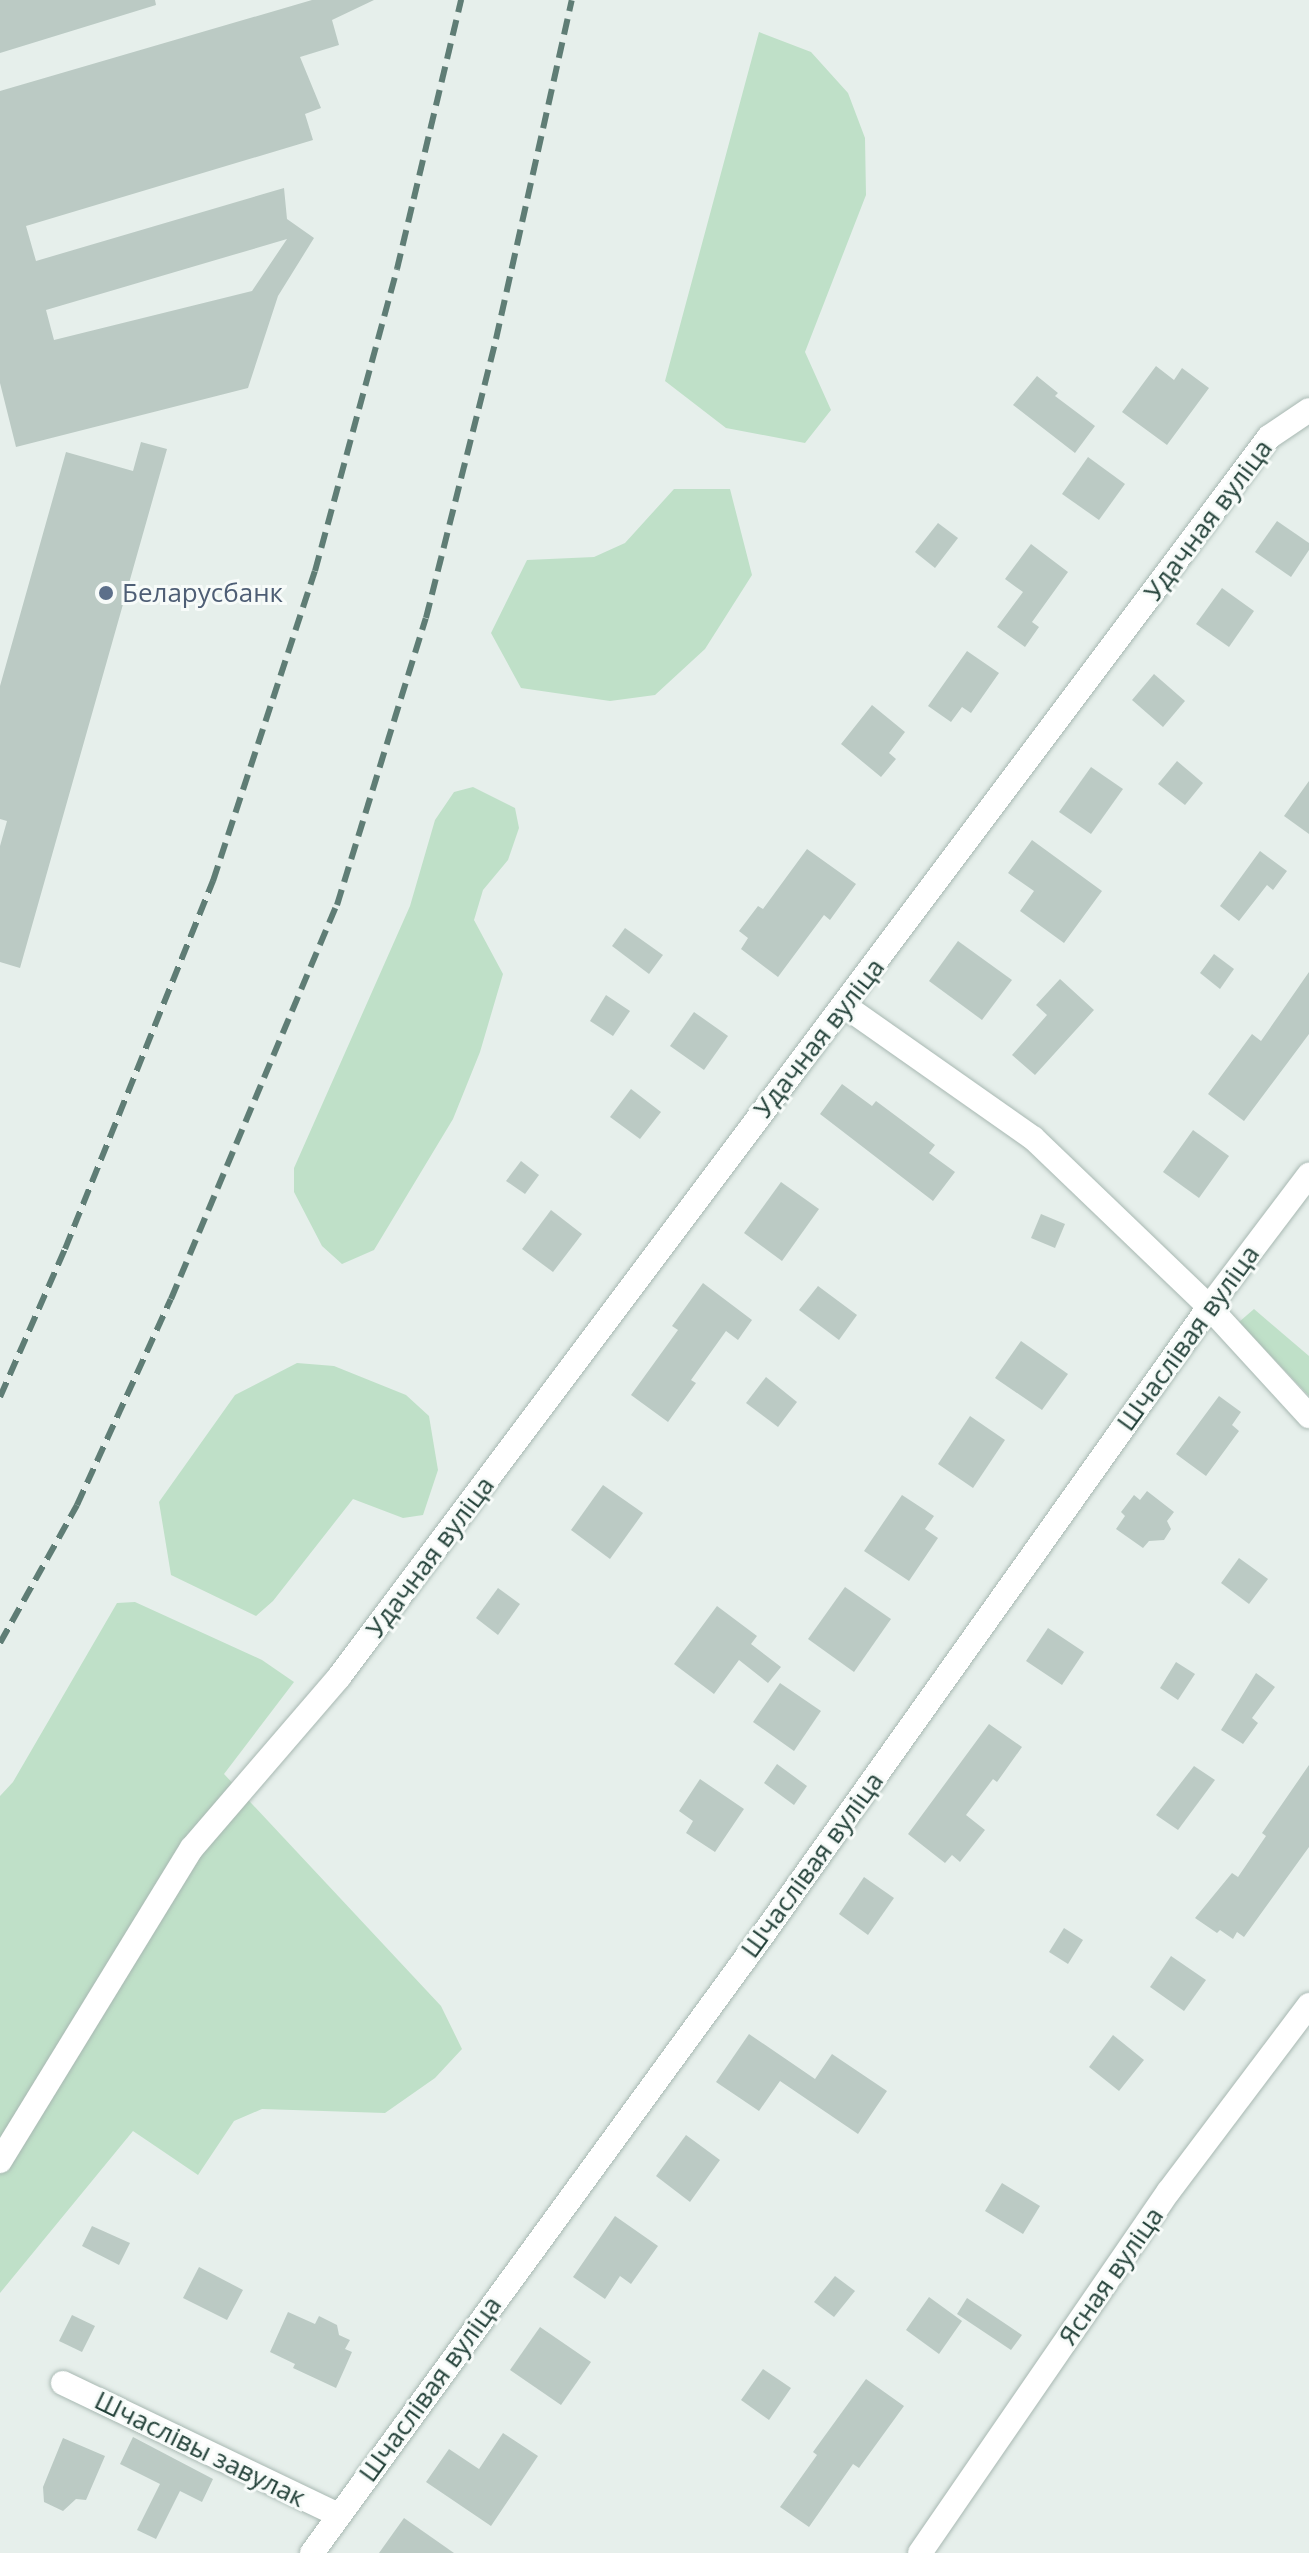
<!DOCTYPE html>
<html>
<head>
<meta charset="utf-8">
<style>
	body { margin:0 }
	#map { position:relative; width:1309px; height:2553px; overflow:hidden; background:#e6efeb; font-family:"Open Sans",sans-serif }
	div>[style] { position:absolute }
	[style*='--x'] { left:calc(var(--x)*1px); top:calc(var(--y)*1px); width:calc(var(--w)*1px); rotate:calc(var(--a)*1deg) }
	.green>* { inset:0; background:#bfe0c8 }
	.building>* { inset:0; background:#bbcac4 }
	.roads { filter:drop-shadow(0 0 2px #a8b8b2) drop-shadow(0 0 2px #a8b8b2) }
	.minor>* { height:24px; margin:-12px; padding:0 12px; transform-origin:12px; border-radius:12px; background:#fff }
	.rail>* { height:6px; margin-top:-3px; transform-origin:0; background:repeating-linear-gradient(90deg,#5f7d75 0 16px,transparent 0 24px) }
	.dots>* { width:22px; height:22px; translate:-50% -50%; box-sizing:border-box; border:4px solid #f7fbf9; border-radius:50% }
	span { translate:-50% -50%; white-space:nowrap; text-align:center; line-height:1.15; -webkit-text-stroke:6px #f7fbf9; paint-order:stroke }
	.street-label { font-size:26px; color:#24423a }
	.service-label { font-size:26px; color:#4e5e75 }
	.left { translate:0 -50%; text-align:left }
</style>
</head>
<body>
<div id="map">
	<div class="green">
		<div style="clip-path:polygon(759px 32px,811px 52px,848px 93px,865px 138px,866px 195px,805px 352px,831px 410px,805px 443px,726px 428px,665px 381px)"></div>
		<div style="clip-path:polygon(674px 489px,730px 489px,752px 575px,705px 649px,655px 695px,610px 701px,521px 688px,491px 633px,527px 560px,594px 557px,625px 543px)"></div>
		<div style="clip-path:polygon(473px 787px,515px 808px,519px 828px,508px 860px,483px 890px,474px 920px,503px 974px,480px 1052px,453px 1119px,374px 1250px,342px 1264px,322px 1246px,294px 1192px,294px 1168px,410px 906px,435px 820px,454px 792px)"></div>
		<div style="clip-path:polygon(1254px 1309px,1309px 1356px,1309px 1396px,1239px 1322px)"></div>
		<div style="clip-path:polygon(297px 1363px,334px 1366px,406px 1395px,429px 1416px,438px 1470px,423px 1515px,403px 1518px,353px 1499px,273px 1601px,256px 1616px,171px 1575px,159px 1502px,235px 1395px)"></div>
		<div style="clip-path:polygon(135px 1602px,262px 1660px,294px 1682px,224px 1774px,441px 2006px,462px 2049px,435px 2078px,385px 2113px,262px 2109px,234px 2121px,198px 2175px,133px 2131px,0 2293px,0 1796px,13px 1782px,117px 1603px)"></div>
	</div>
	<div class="building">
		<div style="clip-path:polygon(0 0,155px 0,156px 5px,0 53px)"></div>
		<div style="clip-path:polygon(evenodd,312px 0,374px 0,332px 20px,339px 45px,300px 57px,321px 108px,305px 114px,313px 140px,26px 226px,36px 261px,284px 188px,287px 219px,314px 238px,278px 296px,248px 388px,16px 447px,0 383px,0 91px,312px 0,287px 239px,252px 291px,54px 340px,46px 310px,287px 239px)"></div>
		<div style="clip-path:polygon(1156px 366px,1174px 380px,1182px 368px,1209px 388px,1167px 445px,1122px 412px)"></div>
		<div style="clip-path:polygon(1037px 376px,1058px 393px,1055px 396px,1095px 426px,1075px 453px,1013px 405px)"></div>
		<div style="clip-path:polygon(141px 442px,167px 449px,20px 968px,0 962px,0 846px,7px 821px,0 819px,0 686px,66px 452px,133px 471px)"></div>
		<div style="clip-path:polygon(1088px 457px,1125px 484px,1099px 520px,1062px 494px)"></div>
		<div style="clip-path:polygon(1277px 521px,1309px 543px,1309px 550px,1291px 577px,1255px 552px)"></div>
		<div style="clip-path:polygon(938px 523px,958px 538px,935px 568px,915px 552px)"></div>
		<div style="clip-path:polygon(1031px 544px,1068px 572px,1032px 622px,1039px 627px,1025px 647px,997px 627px,1023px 592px,1005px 579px)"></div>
		<div style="clip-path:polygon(1222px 588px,1254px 611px,1229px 647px,1196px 624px)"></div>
		<div style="clip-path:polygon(967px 651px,999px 673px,971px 713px,962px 707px,951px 722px,928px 706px)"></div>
		<div style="clip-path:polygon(1154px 674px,1185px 701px,1163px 727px,1132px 700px)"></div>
		<div style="clip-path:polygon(872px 705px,905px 732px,889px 753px,896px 759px,881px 777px,841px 744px)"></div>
		<div style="clip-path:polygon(1177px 761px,1203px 783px,1185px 805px,1158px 784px)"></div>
		<div style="clip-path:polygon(1091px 767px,1123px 789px,1091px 834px,1059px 812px)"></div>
		<div style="clip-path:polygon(1309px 781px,1309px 834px,1284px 816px)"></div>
		<div style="clip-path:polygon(1032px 840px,1102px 891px,1064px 943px,1020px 911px,1034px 891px,1008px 873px)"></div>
		<div style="clip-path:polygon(807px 849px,856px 884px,830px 920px,824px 915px,778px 977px,741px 949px,748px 938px,739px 931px,758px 906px,763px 909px)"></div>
		<div style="clip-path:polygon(1260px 851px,1287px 871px,1273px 890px,1267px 885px,1239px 921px,1220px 906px)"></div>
		<div style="clip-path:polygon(625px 928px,663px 955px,649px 974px,612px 946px)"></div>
		<div style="clip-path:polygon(958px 941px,1012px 980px,982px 1020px,929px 981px)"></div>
		<div style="clip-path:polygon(1214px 954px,1234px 969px,1220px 989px,1200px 973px)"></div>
		<div style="clip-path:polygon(1309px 972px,1309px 1034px,1244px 1121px,1208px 1094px,1252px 1034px,1261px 1041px)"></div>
		<div style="clip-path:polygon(1060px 979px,1094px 1010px,1035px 1075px,1012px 1055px,1047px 1015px,1036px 1005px)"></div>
		<div style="clip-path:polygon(606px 995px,630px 1011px,613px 1036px,590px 1021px)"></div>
		<div style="clip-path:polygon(694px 1012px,728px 1036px,704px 1070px,670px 1046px)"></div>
		<div style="clip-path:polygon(842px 1084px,872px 1106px,876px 1101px,935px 1145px,929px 1153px,955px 1172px,933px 1201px,820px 1114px)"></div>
		<div style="clip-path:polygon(631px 1089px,661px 1112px,640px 1139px,610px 1117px)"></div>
		<div style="clip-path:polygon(1193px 1130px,1229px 1156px,1199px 1198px,1163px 1172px)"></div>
		<div style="clip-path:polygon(521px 1161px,539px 1175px,525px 1194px,506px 1181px)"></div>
		<div style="clip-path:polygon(781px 1182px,819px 1209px,782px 1261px,744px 1233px)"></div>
		<div style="clip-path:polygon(551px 1210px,582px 1234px,553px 1272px,522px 1249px)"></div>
		<div style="clip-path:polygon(1041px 1214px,1065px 1224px,1055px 1248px,1031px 1238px)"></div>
		<div style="clip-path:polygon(703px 1283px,752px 1320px,738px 1340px,726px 1331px,691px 1380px,696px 1383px,668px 1422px,631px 1395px,678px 1330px,672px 1326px)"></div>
		<div style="clip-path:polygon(818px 1286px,857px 1315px,839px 1340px,799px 1310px)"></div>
		<div style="clip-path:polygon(1021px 1341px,1068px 1374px,1042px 1410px,995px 1378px)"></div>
		<div style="clip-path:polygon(766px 1377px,797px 1402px,778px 1427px,746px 1403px)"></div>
		<div style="clip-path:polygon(1219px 1396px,1241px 1412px,1232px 1425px,1239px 1431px,1206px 1476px,1176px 1454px)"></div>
		<div style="clip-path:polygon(970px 1416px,1005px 1440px,973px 1488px,938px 1464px)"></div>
		<div style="clip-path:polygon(603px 1485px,643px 1513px,610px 1559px,571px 1530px)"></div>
		<div style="clip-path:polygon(1147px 1491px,1174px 1512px,1167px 1521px,1171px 1529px,1164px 1540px,1149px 1541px,1143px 1548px,1116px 1529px,1125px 1516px,1121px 1512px,1134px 1495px,1140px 1500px)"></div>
		<div style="clip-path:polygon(902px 1495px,934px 1516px,925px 1529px,938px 1538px,909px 1581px,864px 1551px)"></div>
		<div style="clip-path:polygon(1239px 1558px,1268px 1579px,1249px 1604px,1221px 1583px)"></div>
		<div style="clip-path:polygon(845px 1587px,891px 1619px,854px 1672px,808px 1639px)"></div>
		<div style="clip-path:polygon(498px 1588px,520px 1604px,498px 1635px,476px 1618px)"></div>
		<div style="clip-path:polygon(717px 1606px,757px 1636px,751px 1644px,781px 1667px,768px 1683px,739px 1660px,714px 1694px,674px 1664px)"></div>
		<div style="clip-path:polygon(1048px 1628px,1084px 1652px,1062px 1685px,1026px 1661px)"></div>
		<div style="clip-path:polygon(1176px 1662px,1195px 1674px,1178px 1700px,1160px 1688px)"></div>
		<div style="clip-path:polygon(1256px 1673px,1275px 1687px,1252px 1718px,1258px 1723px,1243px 1744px,1221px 1730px)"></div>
		<div style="clip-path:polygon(780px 1683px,821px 1711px,794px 1751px,753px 1722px)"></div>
		<div style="clip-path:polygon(989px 1724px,1022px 1747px,997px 1782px,993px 1779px,966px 1815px,985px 1830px,960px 1862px,952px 1855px,945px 1863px,908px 1834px)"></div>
		<div style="clip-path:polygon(777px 1764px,807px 1786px,794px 1805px,764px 1783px)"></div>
		<div style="clip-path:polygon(1309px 1765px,1309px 1847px,1244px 1937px,1237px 1932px,1233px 1939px,1220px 1930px,1217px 1933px,1195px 1918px,1232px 1873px,1238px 1877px,1266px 1836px,1262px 1833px)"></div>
		<div style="clip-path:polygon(1194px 1766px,1215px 1780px,1178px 1830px,1156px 1815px)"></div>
		<div style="clip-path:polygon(700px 1779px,744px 1809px,715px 1852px,686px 1833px,693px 1821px,679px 1811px)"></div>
		<div style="clip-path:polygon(864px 1877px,894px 1898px,868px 1935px,839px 1914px)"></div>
		<div style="clip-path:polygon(1064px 1928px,1083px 1940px,1068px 1964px,1049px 1952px)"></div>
		<div style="clip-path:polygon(1171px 1956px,1206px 1980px,1184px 2011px,1150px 1987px)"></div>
		<div style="clip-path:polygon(749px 2034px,815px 2079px,832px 2054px,887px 2091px,858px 2134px,780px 2081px,759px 2111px,716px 2082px)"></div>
		<div style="clip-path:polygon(1113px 2035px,1144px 2060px,1119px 2091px,1089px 2067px)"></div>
		<div style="clip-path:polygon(686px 2135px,720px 2160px,690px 2202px,656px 2176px)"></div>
		<div style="clip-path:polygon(1002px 2183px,1040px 2206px,1023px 2234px,985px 2211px)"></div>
		<div style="clip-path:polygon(615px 2216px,658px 2246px,631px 2284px,620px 2276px,605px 2299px,573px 2277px)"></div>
		<div style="clip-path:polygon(92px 2226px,130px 2243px,119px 2265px,82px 2246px)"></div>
		<div style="clip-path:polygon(199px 2267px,243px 2290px,227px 2320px,183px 2298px)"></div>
		<div style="clip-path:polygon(835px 2276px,855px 2291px,834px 2317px,814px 2302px)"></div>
		<div style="clip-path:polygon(929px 2297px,962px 2321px,939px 2354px,906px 2330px)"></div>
		<div style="clip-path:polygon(967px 2298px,1022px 2335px,1011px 2350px,957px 2314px)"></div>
		<div style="clip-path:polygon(288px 2312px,315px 2324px,319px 2316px,337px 2325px,339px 2335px,350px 2340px,345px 2349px,352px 2352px,336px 2388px,293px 2368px,295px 2364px,270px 2352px)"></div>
		<div style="clip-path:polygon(72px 2315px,95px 2326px,82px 2352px,59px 2341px)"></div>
		<div style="clip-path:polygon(540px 2327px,591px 2362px,561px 2405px,510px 2370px)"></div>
		<div style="clip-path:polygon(763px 2369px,791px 2388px,769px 2420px,741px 2400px)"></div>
		<div style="clip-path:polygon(866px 2379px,904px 2406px,859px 2468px,853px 2464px,809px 2527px,780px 2507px,817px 2455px,813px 2452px)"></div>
		<div style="clip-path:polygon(503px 2433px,538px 2456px,491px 2526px,426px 2482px,449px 2449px,479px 2469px)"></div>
		<div style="clip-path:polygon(133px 2437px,213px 2479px,202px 2502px,180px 2491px,156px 2539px,137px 2530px,160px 2484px,120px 2464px)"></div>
		<div style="clip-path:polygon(63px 2438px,105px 2456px,86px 2500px,76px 2499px,63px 2511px,44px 2502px,43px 2487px)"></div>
		<div style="clip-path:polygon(404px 2518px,454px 2553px,379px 2553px)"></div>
	</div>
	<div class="roads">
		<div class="minor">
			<div style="--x:845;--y:1006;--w:230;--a:35.1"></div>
			<div style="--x:1033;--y:1138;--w:244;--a:43.8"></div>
			<div style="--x:1209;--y:1307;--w:148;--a:47.5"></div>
			<div style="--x:0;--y:2161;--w:367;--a:-58.5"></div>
			<div style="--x:192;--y:1848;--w:225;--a:-49.3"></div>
			<div style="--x:339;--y:1677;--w:1550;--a:-53.13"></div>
			<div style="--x:1269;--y:437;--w:48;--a:-34"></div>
			<div style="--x:63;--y:2383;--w:305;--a:25.6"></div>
			<div style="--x:312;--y:2553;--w:764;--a:-53.9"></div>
			<div style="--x:762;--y:1936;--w:772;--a:-54.6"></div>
			<div style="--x:1209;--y:1307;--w:166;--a:-52.9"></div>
			<div style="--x:920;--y:2553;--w:439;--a:-55.5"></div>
			<div style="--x:1169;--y:2191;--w:233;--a:-53"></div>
		</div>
	</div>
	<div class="rail">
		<div style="--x:0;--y:1397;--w:162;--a:-66.3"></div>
		<div style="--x:65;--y:1249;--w:397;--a:-68.1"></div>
		<div style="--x:213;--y:881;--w:326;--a:-71.8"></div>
		<div style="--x:315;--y:571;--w:313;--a:-74.8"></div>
		<div style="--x:397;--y:269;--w:277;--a:-76.6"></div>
		<div style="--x:0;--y:1643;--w:158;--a:-60.8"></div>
		<div style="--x:77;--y:1505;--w:226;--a:-65.5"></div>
		<div style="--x:171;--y:1299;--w:428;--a:-67.2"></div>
		<div style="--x:337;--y:905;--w:300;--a:-72.8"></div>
		<div style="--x:426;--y:618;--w:288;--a:-75.9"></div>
		<div style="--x:496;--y:339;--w:347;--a:-77.4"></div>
	</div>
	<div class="dots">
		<div style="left:106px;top:593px;background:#5c6f8a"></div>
	</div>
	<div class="street-label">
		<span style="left:1208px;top:520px;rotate:-53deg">Удачная вуліца</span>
		<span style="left:819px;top:1038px;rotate:-52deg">Удачная вуліца</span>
		<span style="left:1188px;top:1338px;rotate:-54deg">Шчаслівая вуліца</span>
		<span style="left:430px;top:1557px;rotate:-53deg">Удачная вуліца</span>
		<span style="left:812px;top:1865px;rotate:-54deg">Шчаслівая вуліца</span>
		<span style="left:1111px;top:2276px;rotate:-55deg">Ясная вуліца</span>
		<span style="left:430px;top:2389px;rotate:-54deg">Шчаслівая вуліца</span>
		<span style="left:200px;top:2449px;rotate:26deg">Шчаслівы завулак</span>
	</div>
	<div class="service-label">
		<span class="left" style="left:122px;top:593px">Беларусбанк</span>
	</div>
</div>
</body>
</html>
